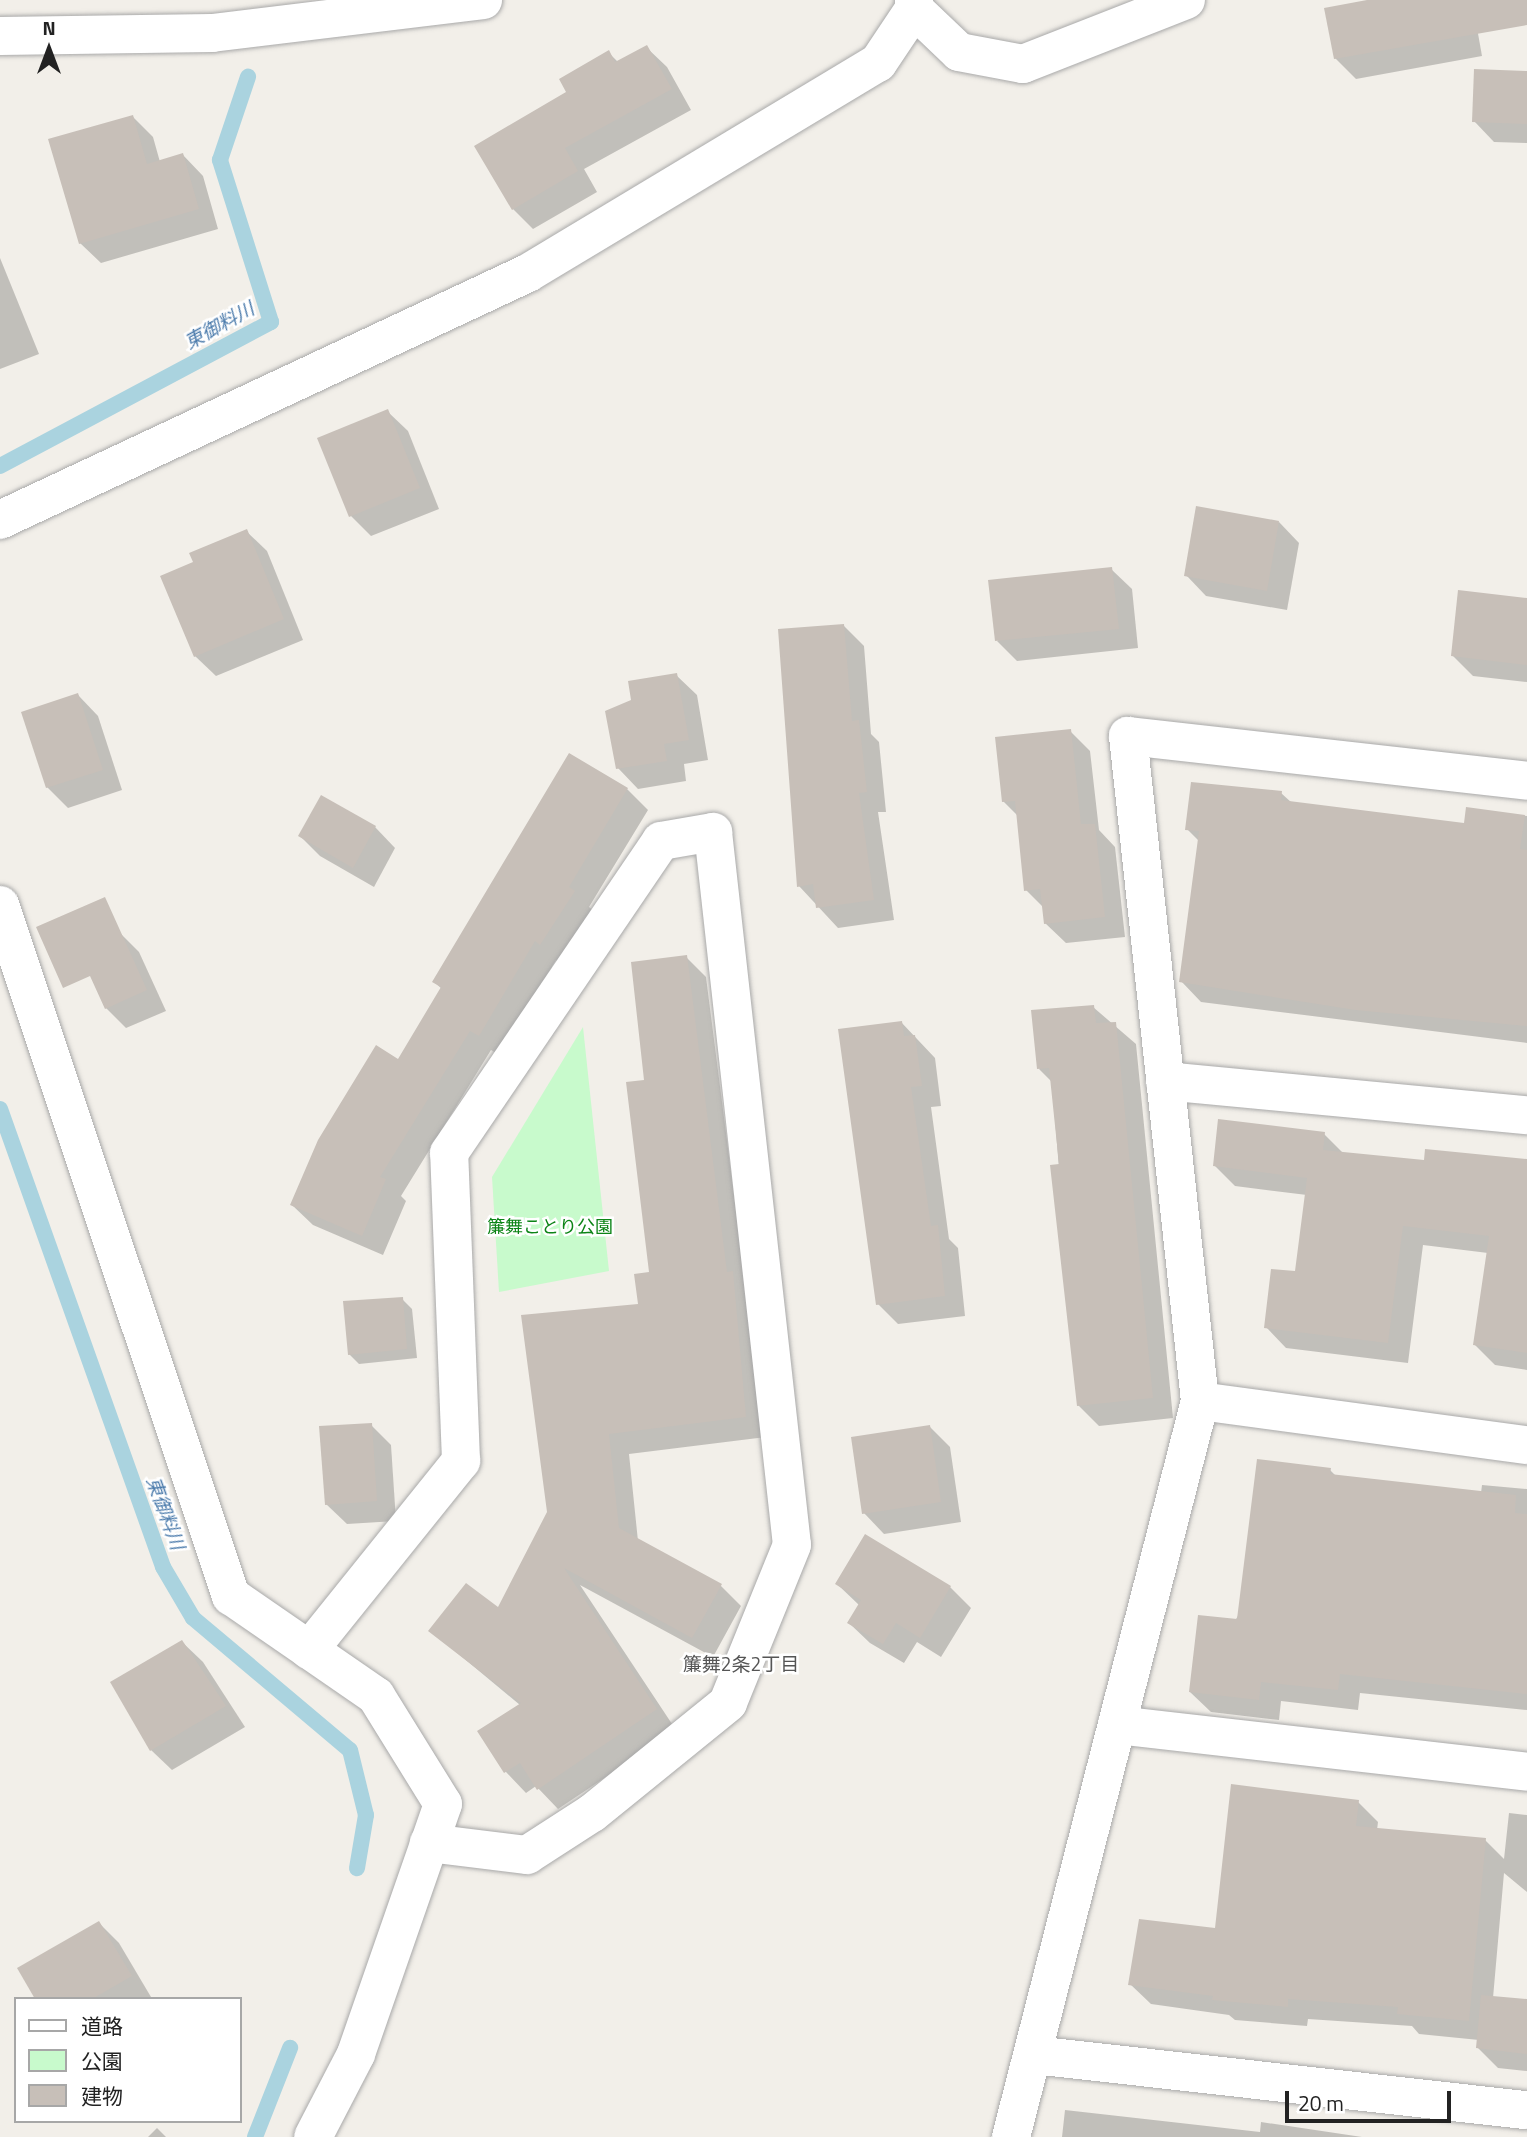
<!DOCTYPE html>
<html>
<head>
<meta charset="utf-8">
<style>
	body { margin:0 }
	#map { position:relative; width:1527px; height:2137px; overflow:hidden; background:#f2efe9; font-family:"Titillium Web","Noto Sans JP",sans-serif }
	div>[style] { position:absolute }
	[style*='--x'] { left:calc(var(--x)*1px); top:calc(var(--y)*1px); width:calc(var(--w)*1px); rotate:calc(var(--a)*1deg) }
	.park>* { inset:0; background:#c8facc }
	.shadow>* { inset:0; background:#0003 }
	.stream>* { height:16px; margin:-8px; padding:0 8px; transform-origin:8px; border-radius:8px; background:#aad3df }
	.building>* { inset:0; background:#c7bfb8 }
	.roads { filter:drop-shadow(0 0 2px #a9a9a9) drop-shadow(0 0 2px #a9a9a9) }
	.minor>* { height:38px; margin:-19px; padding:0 19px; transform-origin:19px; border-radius:19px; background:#fff }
	.tertiary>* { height:38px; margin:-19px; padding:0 19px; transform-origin:19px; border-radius:19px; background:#fff }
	span { translate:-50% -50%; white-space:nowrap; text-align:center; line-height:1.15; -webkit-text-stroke:5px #fff; paint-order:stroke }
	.park-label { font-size:18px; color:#0c8416 }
	.water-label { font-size:19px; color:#4a7aab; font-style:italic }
	.neighbourhood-label { font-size:19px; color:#555 }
	.legend { position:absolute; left:14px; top:1997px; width:228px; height:126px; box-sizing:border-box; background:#fff; border:2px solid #a7a7a7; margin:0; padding:9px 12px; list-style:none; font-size:21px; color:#222 }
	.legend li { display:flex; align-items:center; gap:14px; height:35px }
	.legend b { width:35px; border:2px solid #a7a7a7 }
	.north { position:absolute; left:14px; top:14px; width:70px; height:70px; -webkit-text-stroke:5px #fff; paint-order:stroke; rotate:0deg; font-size:19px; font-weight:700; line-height:28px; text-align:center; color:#222 }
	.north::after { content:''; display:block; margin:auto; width:24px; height:32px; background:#222; clip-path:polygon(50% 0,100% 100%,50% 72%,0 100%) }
	.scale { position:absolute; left:1285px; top:2091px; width:166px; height:32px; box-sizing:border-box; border:4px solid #222; border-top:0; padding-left:9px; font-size:21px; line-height:24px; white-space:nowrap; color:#222; -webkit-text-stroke:5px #fff; paint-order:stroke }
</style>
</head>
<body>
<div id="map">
	<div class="park">
		<div style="clip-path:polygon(583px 1027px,609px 1271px,499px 1292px,492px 1177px)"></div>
	</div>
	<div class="shadow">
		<div style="clip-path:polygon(1377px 0,1463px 0,1474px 11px,1482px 56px,1356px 79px,1335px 58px)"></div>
		<div style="clip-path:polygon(646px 47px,667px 67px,691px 110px,584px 169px,597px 192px,533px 229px,513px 209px,569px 93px,608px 52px,618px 62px)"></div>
		<div style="clip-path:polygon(1527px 72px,1527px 143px,1494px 142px,1474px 121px)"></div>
		<div style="clip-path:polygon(133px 117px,153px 137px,160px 162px,183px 155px,203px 176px,218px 229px,101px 263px,80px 243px)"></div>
		<div style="clip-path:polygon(0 258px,39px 354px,0 369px)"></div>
		<div style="clip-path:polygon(387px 411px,408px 431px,439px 509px,371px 536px,351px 516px)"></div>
		<div style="clip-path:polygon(1279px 522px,1299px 543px,1287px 610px,1206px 596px,1186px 575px)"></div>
		<div style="clip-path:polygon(246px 531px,267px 551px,303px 640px,216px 676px,195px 656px,195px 563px)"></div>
		<div style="clip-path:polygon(1111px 569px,1132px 589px,1138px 648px,1017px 661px,997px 641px)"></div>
		<div style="clip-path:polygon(1527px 601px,1527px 682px,1473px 676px,1453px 656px)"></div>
		<div style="clip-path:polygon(844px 626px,864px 646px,871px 734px,879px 742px,886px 812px,878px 812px,894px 920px,838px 928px,799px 886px)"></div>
		<div style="clip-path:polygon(676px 675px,697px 695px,708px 760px,684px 764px,686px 781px,638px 789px,618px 768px,633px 702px)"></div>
		<div style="clip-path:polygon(78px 695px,98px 716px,122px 790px,68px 808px,47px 787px)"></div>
		<div style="clip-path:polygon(1070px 731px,1090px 751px,1099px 830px,1115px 847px,1125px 937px,1066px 943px,1045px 923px,1044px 908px,1026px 890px,1018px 816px,1003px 801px)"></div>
		<div style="clip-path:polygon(570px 755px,627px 789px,648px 810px,589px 907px,595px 912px,561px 964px,556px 960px,499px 1055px,491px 1050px,401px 1196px,406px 1201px,383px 1255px,313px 1225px,292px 1205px,399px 1061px,442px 989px,434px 982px)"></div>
		<div style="clip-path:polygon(1281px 793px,1292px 803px,1465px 825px,1467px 809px,1527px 816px,1527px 1043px,1201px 1002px,1181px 981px,1200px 842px,1187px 829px)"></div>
		<div style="clip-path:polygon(375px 827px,395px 848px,374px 887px,320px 856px,300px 836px)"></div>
		<div style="clip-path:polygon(119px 932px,139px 952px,166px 1011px,126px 1028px,106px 1008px)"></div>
		<div style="clip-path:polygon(686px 957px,706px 977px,765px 1437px,629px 1454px,638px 1541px,721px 1586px,741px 1606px,713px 1657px,580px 1585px,676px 1730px,558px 1809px,536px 1786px,526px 1793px,506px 1772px,479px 1731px,520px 1705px,431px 1631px,498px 1610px,549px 1512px,640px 1306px,651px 1274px,646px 1082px)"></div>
		<div style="clip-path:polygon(1093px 1007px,1136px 1044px,1173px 1418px,1099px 1426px,1078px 1405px,1052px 1082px,1039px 1069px)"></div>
		<div style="clip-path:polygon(901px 1022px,935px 1058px,941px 1106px,931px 1107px,949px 1239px,958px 1248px,965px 1316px,898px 1324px,878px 1304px)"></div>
		<div style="clip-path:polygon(1324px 1134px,1344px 1154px,1425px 1162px,1527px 1161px,1527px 1370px,1495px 1365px,1475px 1345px,1488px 1253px,1423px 1245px,1408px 1363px,1286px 1348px,1266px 1327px,1297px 1273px,1307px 1195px,1235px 1186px,1215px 1166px)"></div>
		<div style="clip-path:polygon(402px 1299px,412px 1309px,417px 1358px,359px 1364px,349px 1354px)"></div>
		<div style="clip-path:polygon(371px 1425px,391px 1445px,396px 1521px,347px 1524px,326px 1504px)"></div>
		<div style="clip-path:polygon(929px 1426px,950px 1447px,961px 1522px,884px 1534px,864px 1513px)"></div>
		<div style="clip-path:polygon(1330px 1470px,1336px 1476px,1481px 1493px,1482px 1485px,1527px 1489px,1527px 1710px,1360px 1693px,1358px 1710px,1281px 1701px,1279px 1720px,1211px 1712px,1190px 1692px)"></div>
		<div style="clip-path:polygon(866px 1537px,950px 1587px,971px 1608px,941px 1657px,917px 1642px,904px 1663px,870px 1643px,849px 1623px,859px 1605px,837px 1584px)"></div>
		<div style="clip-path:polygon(182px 1642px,203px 1662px,245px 1727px,172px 1770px,151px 1750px)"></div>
		<div style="clip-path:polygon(1358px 1802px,1378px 1822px,1377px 1830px,1485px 1840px,1504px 1859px,1509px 1813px,1527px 1815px,1527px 1892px,1504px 1873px,1493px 1998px,1527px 2001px,1527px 2071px,1498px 2068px,1478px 2048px,1479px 2040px,1419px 2034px,1412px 2026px,1308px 2019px,1307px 2026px,1235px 2020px,1229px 2015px,1151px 2004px,1130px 1984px,1216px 1930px)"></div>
		<div style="clip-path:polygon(99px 1923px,119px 1943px,151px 1997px,37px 1999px)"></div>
		<div style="clip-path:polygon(1065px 2110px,1260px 2132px,1261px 2122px,1362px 2137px,1062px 2137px)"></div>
		<div style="clip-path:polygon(157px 2128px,166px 2137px,148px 2137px)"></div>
	</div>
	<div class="stream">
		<div style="--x:0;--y:466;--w:307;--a:-28"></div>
		<div style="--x:271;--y:322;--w:170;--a:-107.5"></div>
		<div style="--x:220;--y:160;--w:88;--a:-71.4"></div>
		<div style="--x:0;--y:1109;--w:486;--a:70.4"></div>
		<div style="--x:163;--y:1567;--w:59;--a:59.5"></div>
		<div style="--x:193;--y:1618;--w:205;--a:40.1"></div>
		<div style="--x:350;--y:1750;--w:67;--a:76.2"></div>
		<div style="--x:366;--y:1815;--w:54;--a:99.6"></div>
		<div style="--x:255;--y:2137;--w:96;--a:-68.5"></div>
	</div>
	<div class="building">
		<div style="clip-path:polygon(1367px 0,1527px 0,1527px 25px,1334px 59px,1324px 8px)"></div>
		<div style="clip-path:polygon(647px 45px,672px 89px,565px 148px,578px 171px,512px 210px,474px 146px,566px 92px,559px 79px,609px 50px,615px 62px)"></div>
		<div style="clip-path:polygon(1474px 69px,1527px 71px,1527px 124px,1472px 122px)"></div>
		<div style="clip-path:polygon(133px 115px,147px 164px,183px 153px,199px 209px,79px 244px,48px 139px)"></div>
		<div style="clip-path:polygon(388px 409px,420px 488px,349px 517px,317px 438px)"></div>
		<div style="clip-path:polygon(1196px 506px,1279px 521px,1267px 591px,1184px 576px)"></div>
		<div style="clip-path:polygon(247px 529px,284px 619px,194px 657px,160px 576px,193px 562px,189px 553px)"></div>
		<div style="clip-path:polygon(1112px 567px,1119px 629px,995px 641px,988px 580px)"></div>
		<div style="clip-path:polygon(1458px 590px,1527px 598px,1527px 665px,1451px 656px)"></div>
		<div style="clip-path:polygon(844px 624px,852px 721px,859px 720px,867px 792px,859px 793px,874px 900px,816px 908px,813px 884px,797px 887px,778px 629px)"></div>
		<div style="clip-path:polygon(677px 673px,689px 740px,664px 744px,667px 761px,616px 769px,605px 711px,631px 700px,628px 681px)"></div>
		<div style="clip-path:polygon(78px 693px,103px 770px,46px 788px,21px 712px)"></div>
		<div style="clip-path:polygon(1071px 729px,1081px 824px,1095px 824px,1105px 917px,1044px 924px,1040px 889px,1024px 891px,1015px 801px,1002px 802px,995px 737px)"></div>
		<div style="clip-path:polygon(569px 753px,628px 788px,569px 887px,575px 891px,540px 945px,535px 941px,479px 1036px,470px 1031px,380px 1177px,386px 1179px,362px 1236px,290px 1205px,318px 1140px,376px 1045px,398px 1059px,441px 987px,432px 982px)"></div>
		<div style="clip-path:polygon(1191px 782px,1282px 791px,1281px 800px,1464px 823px,1466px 807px,1525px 815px,1520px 849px,1527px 850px,1527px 1026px,1355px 1010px,1179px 982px,1199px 831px,1185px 830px)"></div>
		<div style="clip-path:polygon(321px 795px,376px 826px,353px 868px,298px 836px)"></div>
		<div style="clip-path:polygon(105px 897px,147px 990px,105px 1009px,90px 976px,63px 988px,36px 927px)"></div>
		<div style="clip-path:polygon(687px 955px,727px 1272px,733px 1271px,746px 1417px,609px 1434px,619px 1528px,722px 1584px,692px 1638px,564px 1568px,657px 1709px,537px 1790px,520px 1763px,504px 1773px,477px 1731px,521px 1703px,428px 1631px,466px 1583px,498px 1607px,547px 1512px,521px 1315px,638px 1304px,634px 1274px,649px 1272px,626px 1082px,644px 1080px,631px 962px)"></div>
		<div style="clip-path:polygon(1094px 1005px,1096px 1023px,1116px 1022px,1153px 1398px,1077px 1406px,1050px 1165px,1059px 1164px,1049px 1068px,1037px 1069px,1031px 1010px)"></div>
		<div style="clip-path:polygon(902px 1021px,904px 1036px,915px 1035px,922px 1086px,911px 1087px,931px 1226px,938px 1225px,945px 1296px,876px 1305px,838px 1029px)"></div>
		<div style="clip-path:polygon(1218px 1119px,1325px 1132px,1323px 1150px,1424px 1160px,1425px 1149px,1527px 1159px,1527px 1353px,1473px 1345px,1489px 1236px,1403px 1226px,1388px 1343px,1264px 1328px,1271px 1269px,1295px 1271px,1307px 1178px,1213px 1166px)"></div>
		<div style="clip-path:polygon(403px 1297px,407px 1349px,348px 1355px,343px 1301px)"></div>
		<div style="clip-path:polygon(372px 1423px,377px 1501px,325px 1505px,319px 1426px)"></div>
		<div style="clip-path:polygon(930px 1425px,941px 1502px,862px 1514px,851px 1437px)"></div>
		<div style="clip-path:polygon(1257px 1459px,1331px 1468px,1330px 1474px,1516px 1495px,1515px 1513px,1527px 1514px,1527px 1694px,1340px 1674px,1338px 1690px,1261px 1682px,1259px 1700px,1189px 1692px,1198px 1615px,1237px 1619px)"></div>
		<div style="clip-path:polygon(865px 1534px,951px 1586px,920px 1638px,896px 1623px,883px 1644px,847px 1623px,861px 1600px,835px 1584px)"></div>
		<div style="clip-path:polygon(182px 1640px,226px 1706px,150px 1751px,110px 1682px)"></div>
		<div style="clip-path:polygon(1231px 1784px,1359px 1800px,1356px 1826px,1486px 1838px,1469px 2021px,1397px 2014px,1398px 2007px,1288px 1999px,1288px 2007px,1212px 2000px,1213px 1996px,1128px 1985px,1139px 1919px,1215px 1928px)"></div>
		<div style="clip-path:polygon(99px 1921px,132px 1976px,92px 1999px,35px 1999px,17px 1968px)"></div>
		<div style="clip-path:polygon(1481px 1995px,1527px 1999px,1527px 2054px,1476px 2048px)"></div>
	</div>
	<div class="roads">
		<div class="minor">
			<div style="--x:914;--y:9;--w:62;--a:43.7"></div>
			<div style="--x:959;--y:52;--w:65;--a:10.6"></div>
			<div style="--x:1023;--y:64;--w:175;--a:-21.4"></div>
			<div style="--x:0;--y:520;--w:583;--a:-25.07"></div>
			<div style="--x:528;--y:273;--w:408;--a:-31"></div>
			<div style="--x:878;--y:63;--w:65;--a:-56.3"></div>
			<div style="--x:914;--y:9;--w:9;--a:-90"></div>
			<div style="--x:0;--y:905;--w:729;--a:71.52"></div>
			<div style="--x:231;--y:1596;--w:176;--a:34.6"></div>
			<div style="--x:376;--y:1696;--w:127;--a:58.2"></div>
			<div style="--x:443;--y:1804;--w:265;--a:109.2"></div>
			<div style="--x:356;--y:2054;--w:93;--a:117.4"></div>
			<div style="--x:1165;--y:1081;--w:364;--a:5.4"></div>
			<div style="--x:1200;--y:1401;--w:330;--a:7.7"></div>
			<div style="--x:309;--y:1650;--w:243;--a:-51.2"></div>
			<div style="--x:461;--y:1461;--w:308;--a:-92.2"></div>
			<div style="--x:449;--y:1153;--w:377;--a:-55.8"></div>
			<div style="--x:661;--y:841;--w:53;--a:-9.8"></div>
			<div style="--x:713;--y:832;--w:717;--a:83.68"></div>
			<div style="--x:792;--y:1545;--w:170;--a:112.1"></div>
			<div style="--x:728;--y:1703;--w:175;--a:141"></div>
			<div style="--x:592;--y:1813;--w:77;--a:147.1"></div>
			<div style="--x:527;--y:1855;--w:99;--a:-173"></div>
			<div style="--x:1117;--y:1725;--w:413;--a:6.5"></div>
			<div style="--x:1034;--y:2055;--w:496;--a:6.4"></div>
			<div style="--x:1011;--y:2137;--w:760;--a:-75.6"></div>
			<div style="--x:1200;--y:1401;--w:669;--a:-96.18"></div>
			<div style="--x:1128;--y:736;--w:402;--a:6.4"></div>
		</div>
		<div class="tertiary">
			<div style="--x:0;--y:36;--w:212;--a:-0.8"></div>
			<div style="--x:212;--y:33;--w:273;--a:-6.9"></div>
		</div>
	</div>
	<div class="park-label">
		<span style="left:550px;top:1227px">簾舞ことり公園</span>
	</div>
	<div class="water-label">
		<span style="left:219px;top:325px;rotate:-29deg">東御料川</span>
		<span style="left:166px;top:1513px;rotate:70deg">東御料川</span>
	</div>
	<div class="neighbourhood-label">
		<span style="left:741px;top:1664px">簾舞2条2丁目</span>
	</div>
	<ul class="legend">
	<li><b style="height:9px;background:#fff"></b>道路</li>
	<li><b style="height:19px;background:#c8facc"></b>公園</li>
	<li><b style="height:19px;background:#c7bfb8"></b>建物</li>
	</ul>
	<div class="north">N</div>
	<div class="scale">20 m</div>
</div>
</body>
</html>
